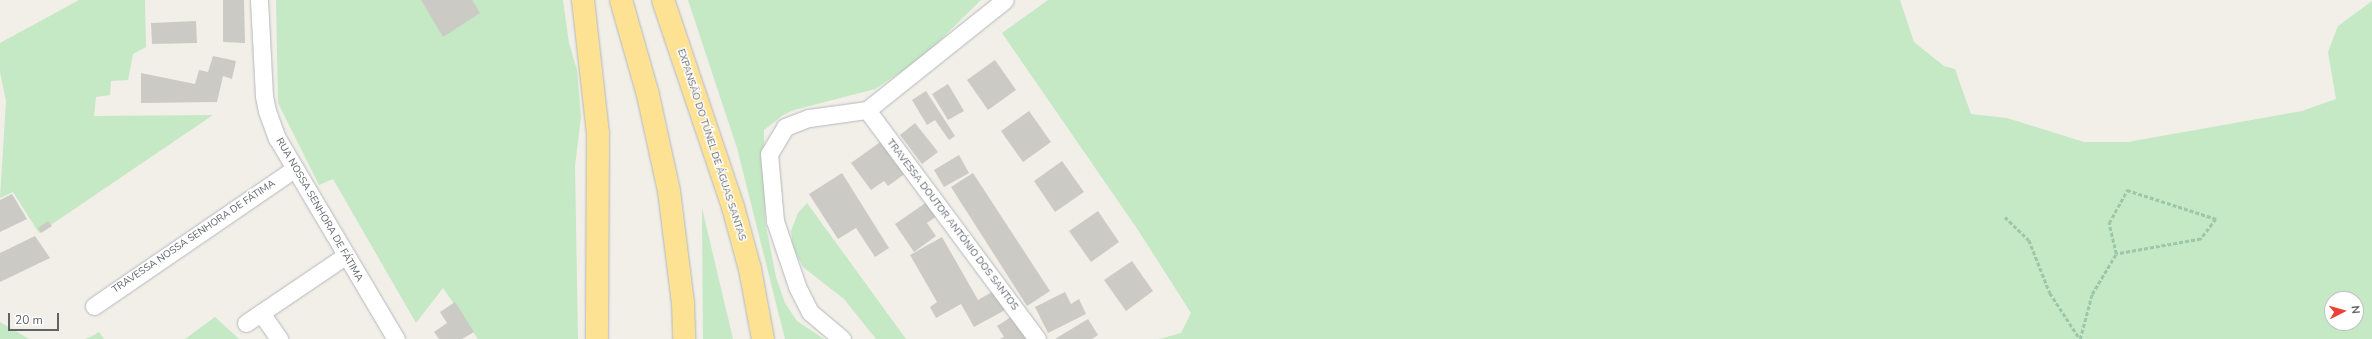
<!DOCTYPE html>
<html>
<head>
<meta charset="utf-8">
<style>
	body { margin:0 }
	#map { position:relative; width:2372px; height:339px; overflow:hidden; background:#f1efe8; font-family:"Nunito Sans",sans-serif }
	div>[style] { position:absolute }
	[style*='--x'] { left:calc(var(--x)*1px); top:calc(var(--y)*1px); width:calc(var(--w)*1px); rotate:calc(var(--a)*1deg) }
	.green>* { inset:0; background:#c5e8c5 }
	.building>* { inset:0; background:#cccac5 }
	.path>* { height:2.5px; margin-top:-1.25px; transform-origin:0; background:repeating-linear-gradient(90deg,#9cc7a9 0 4px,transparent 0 6px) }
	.roads { filter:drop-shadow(0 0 1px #b5b8bc) drop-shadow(0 0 1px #b5b8bc) }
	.minor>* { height:17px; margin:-8.5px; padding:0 8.5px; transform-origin:8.5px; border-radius:8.5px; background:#fff }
	.highway>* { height:22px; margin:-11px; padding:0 11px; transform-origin:11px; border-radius:11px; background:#fde293 }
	span { translate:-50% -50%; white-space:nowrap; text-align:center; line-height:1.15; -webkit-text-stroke:3px #fff; paint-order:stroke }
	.street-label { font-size:10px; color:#5f6368 }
	.north { position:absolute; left:2324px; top:291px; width:40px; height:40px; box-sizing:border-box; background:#fff; border:1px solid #bfc1c3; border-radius:50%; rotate:84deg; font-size:11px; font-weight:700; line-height:16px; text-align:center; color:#5f6368 }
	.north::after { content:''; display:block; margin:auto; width:14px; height:18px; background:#ea4335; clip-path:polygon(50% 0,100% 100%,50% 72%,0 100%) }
	.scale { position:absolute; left:8px; top:313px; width:51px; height:18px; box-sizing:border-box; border:2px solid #5f6368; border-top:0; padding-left:5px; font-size:12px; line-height:14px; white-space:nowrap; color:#5f6368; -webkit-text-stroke:3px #fff; paint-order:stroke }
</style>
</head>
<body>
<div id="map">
	<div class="green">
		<div style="clip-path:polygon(79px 0,145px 0,146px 47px,133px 54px,128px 80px,111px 81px,110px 95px,96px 97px,94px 116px,213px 115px,39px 233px,13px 192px,0 198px,6px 101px,0 72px,0 43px)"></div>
		<div style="clip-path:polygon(276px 0,563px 0,569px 43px,577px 70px,581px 117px,575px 166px,578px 339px,478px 339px,443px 288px,416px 323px,333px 179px,319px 185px,278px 103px)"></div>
		<div style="clip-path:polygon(688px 0,981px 0,921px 59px,875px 89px,794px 110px,783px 115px,764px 130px,765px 221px,776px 277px,785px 303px,797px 321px,824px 339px,785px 339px,737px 148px)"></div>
		<div style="clip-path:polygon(evenodd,1048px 0,1900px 0,1914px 42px,1944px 66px,1955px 69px,1971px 114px,2007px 118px,2084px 142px,2128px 142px,2302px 111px,2336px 99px,2328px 52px,2338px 26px,2372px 1px,2372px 339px,1159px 339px,1181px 333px,1191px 313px,1138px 230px,1002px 33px,1048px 0,2332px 299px,2356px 299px,2356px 323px,2332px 323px,2332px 299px)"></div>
		<div style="clip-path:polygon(807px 203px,906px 339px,876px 339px,844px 299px,803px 267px,793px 248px,791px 231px,798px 213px)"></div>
		<div style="clip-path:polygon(702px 208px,733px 339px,703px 339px)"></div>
		<div style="clip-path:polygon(215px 317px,239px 339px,185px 339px)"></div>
		<div style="clip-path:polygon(0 322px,29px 339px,0 339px)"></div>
		<div style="clip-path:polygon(99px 332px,104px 339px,85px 339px,92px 336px)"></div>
	</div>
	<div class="building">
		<div style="clip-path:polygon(223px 0,244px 0,245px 43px,223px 42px)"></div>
		<div style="clip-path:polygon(421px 0,472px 0,480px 13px,443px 37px)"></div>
		<div style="clip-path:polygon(196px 21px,197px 43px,152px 44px,151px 23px)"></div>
		<div style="clip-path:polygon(213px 56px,236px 61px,232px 79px,223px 76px,217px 102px,141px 103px,141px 73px,195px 84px,199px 70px,208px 72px)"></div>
		<div style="clip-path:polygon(995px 60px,1016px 90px,988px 110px,967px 80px)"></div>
		<div style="clip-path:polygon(948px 84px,964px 111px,948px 120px,932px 94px)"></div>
		<div style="clip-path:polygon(926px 91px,955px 136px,949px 140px,935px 120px,927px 125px,912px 100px)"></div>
		<div style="clip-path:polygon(1029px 111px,1051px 142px,1023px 162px,1001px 131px)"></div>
		<div style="clip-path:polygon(915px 123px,938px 152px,922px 164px,900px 135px)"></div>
		<div style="clip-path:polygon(883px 140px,906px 173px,888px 186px,884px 181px,871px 190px,851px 163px)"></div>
		<div style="clip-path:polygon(959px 155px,969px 173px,944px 187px,934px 170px)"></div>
		<div style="clip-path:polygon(1062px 161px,1084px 192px,1055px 212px,1034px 181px)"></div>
		<div style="clip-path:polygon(842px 173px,889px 248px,875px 257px,856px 228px,838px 239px,809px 194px)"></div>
		<div style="clip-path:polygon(973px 173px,1050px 291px,1027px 306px,951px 187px)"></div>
		<div style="clip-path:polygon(12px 194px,27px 219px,0 232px,0 200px)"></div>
		<div style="clip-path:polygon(927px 202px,937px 216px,927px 223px,936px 236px,914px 252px,895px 224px)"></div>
		<div style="clip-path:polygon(1098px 211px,1119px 242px,1091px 262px,1069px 231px)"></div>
		<div style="clip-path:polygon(48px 221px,52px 226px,41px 233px,38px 228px)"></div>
		<div style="clip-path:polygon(35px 236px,50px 258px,0 282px,0 253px)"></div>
		<div style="clip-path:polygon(942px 237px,978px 300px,994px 291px,1005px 310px,974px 327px,961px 304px,936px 318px,930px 307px,937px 302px,910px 255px)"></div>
		<div style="clip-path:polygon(1132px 261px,1153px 291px,1126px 311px,1104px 280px)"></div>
		<div style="clip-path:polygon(1065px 292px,1071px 304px,1079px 299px,1086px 314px,1048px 333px,1035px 307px)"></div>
		<div style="clip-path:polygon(455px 302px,474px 332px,462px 339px,439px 339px,434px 332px,447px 323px,440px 312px)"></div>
		<div style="clip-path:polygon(1014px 315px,1028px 339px,1000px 339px,1004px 337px,997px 326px)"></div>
		<div style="clip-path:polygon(1088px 319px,1098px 335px,1092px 339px,1055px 339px)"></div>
	</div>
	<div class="path">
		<div style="--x:2127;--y:190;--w:94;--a:18"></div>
		<div style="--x:2216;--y:219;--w:25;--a:127"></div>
		<div style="--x:2201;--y:239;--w:86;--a:170"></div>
		<div style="--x:2116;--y:254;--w:32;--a:-103"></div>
		<div style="--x:2109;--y:223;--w:38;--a:-61"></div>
		<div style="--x:2005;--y:217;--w:33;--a:44"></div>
		<div style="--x:2029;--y:240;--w:57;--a:68.4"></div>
		<div style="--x:2050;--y:293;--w:55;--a:56.9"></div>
		<div style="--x:2080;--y:339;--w:47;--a:-75.1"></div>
		<div style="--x:2092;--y:294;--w:47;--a:-59"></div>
	</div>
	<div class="roads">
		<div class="minor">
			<div style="--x:259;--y:0;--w:96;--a:87"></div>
			<div style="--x:264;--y:96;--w:15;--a:79"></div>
			<div style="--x:267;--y:111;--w:29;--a:70"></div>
			<div style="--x:277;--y:138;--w:234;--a:59.4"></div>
			<div style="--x:867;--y:110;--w:285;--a:53.4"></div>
			<div style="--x:94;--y:306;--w:242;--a:-34.4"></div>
			<div style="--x:261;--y:313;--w:32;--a:55"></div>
			<div style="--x:246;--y:323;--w:120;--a:-34.1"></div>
			<div style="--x:842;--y:339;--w:42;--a:-139.8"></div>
			<div style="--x:810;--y:312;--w:29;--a:-117"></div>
			<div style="--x:797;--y:286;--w:69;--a:-108.7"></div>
			<div style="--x:775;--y:221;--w:67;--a:-95.1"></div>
			<div style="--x:769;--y:154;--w:31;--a:-59"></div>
			<div style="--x:785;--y:127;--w:26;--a:-21"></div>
			<div style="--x:809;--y:118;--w:59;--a:-7.9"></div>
			<div style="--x:867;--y:110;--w:176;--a:-38.6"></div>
		</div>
		<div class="highway">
			<div style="--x:583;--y:0;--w:134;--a:83.6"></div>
			<div style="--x:598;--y:133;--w:206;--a:90.3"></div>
			<div style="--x:621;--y:0;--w:99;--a:74.1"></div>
			<div style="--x:648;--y:95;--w:98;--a:77.7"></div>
			<div style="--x:669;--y:191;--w:113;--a:82.9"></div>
			<div style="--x:683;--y:303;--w:36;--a:88"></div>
			<div style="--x:663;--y:0;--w:219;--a:71.3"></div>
			<div style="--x:733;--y:207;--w:64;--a:74.7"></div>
			<div style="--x:750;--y:269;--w:71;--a:79.5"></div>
		</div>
	</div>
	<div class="street-label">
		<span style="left:711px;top:145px;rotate:72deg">EXPANSÃO DO TÚNEL DE ÁGUAS SANTAS</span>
		<span style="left:319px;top:210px;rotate:60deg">RUA NOSSA SENHORA DE FÁTIMA</span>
		<span style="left:952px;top:225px;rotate:53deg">TRAVESSA DOUTOR ANTÓNIO DOS SANTOS</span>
		<span style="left:194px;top:237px;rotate:-34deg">TRAVESSA NOSSA SENHORA DE FÁTIMA</span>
	</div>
	<div class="north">N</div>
	<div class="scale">20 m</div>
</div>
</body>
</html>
